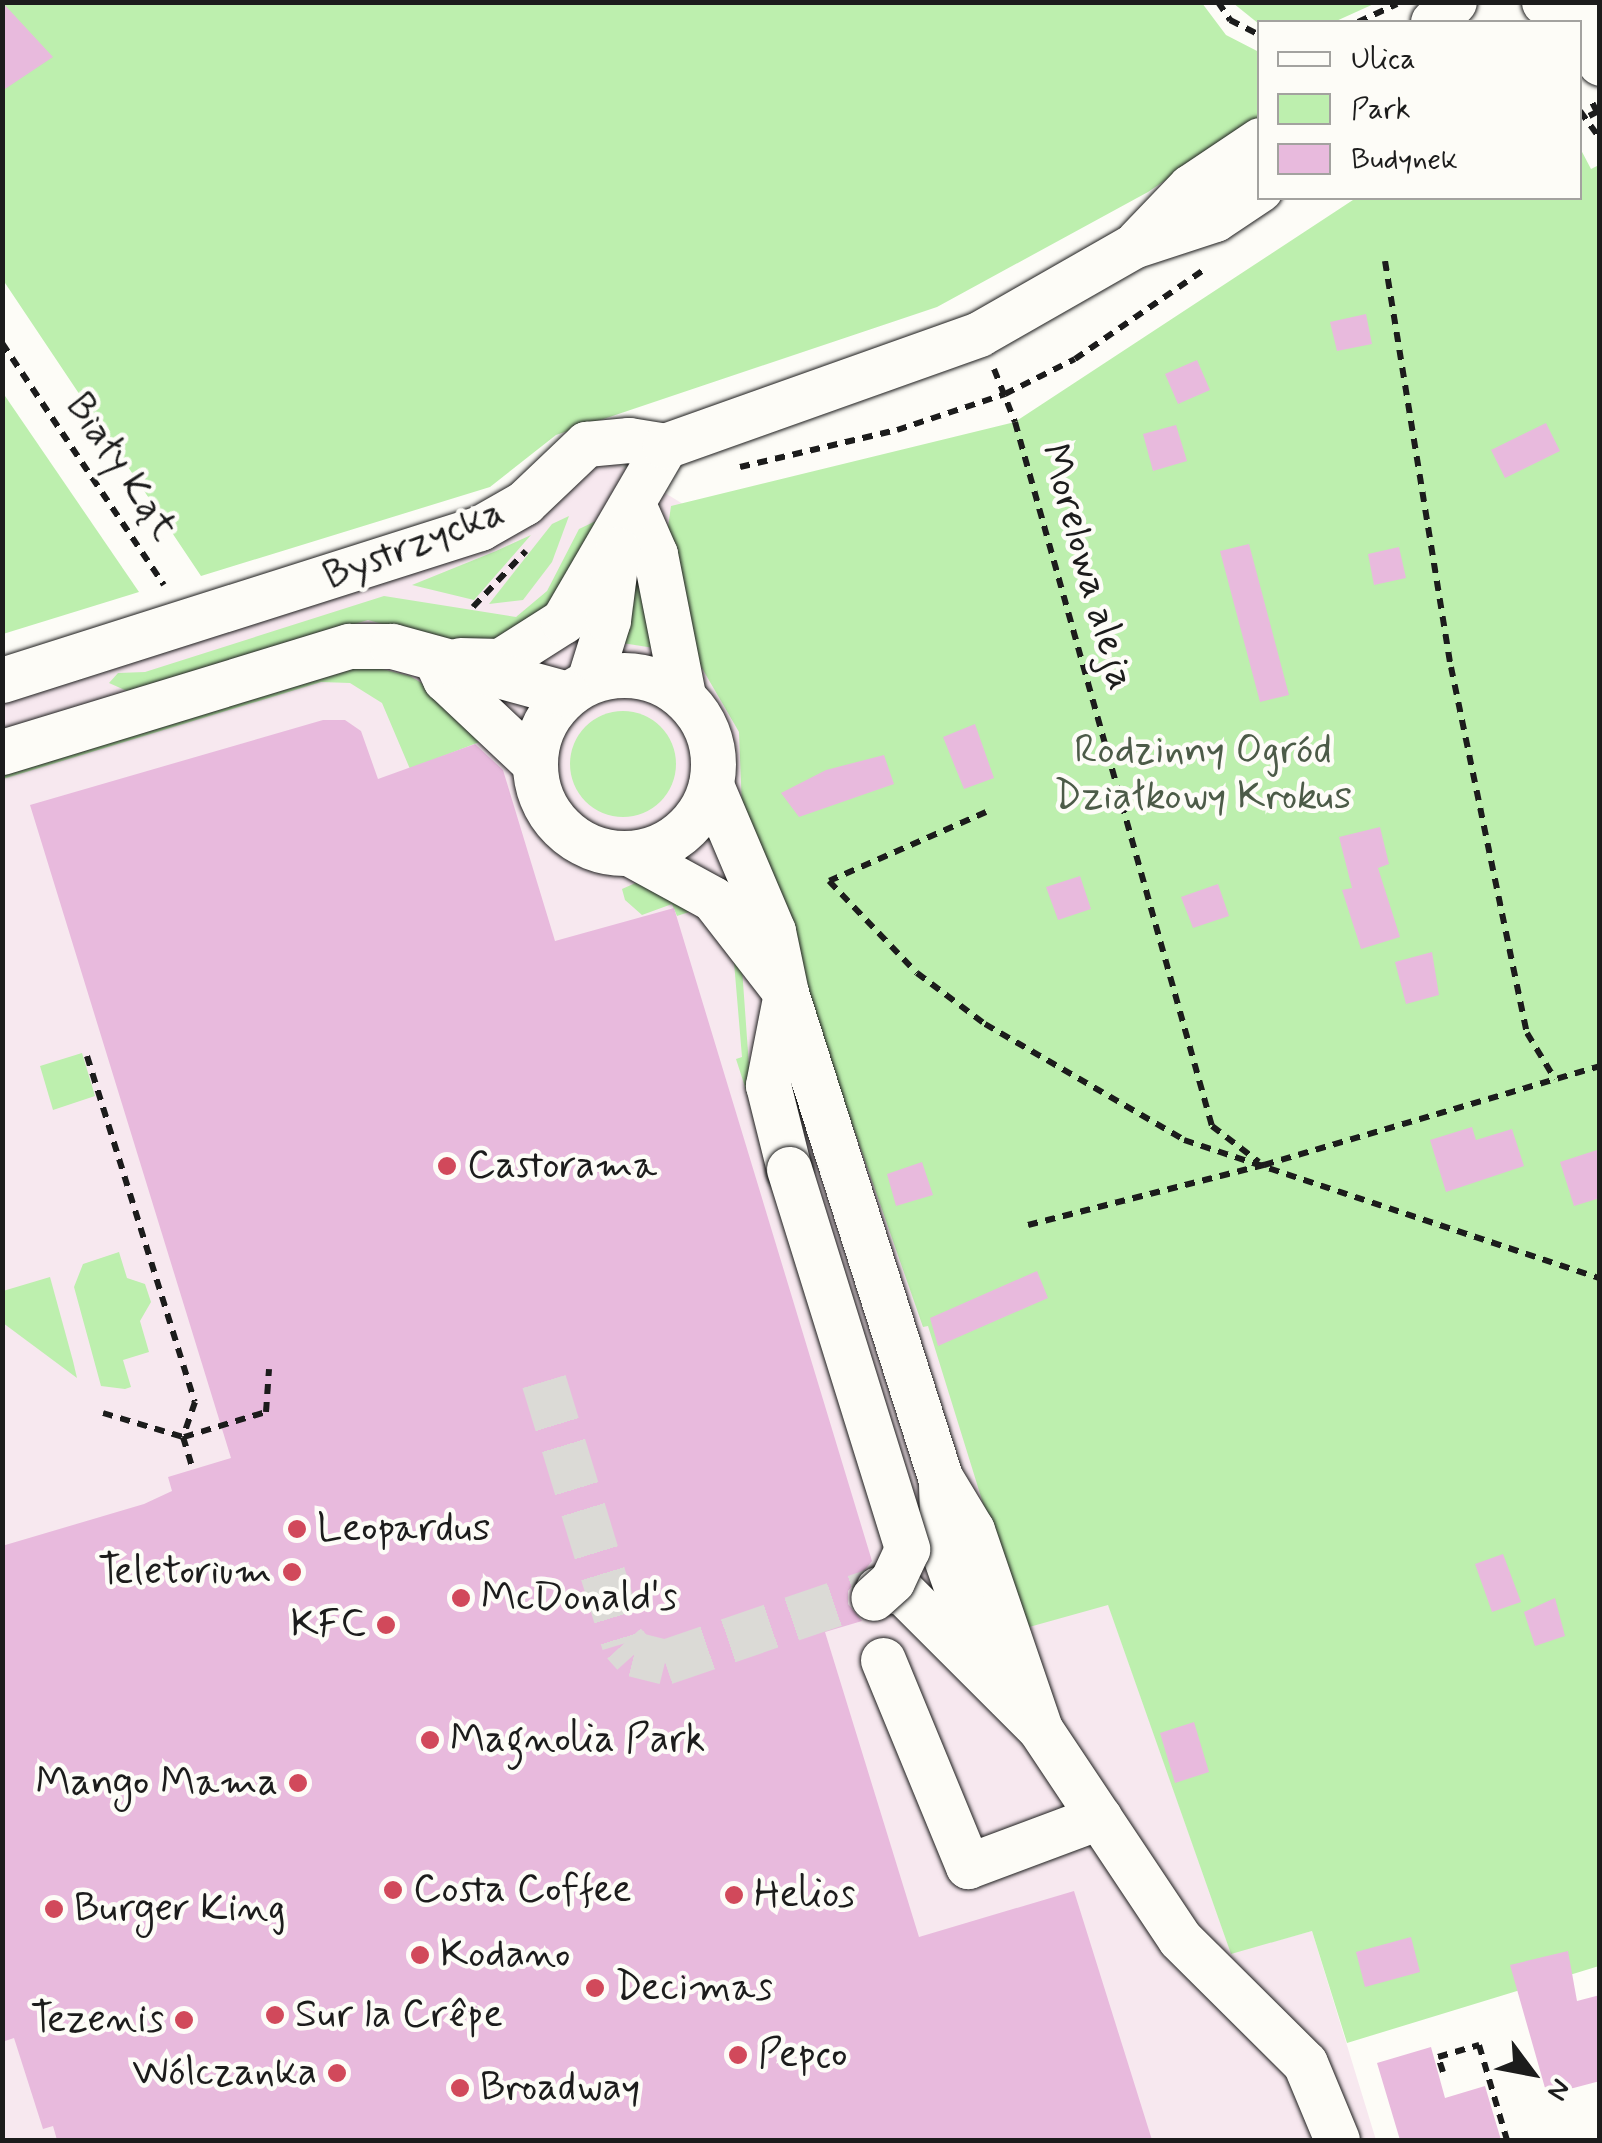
<!DOCTYPE html>
<html>
<head>
<meta charset="utf-8">
<style>
	body { margin:0 }
	#map { position:relative; width:1602px; height:2143px; overflow:hidden; background:#fdfcf7; font-family:Mynerve,sans-serif }
	div>[style] { position:absolute }
	[style*='--x'] { left:calc(var(--x)*1px); top:calc(var(--y)*1px); width:calc(var(--w)*1px); rotate:calc(var(--a)*1deg) }
	.built>* { inset:0; background:#f7e8ef }
	.green>* { inset:0; background:#bdefae }
	.round { border-radius:50% }
	.building>* { inset:0; background:#e8badd }
	.minor-tunnel>* { height:45px; margin-top:-22.5px; transform-origin:0; background:repeating-linear-gradient(90deg,#dbdad6 0 45px,transparent 0 67px) }
	.path>* { height:6px; margin-top:-3px; transform-origin:0; background:repeating-linear-gradient(90deg,#1c1c1c 0 10px,transparent 0 18px) }
	.roads { filter:drop-shadow(0 0 2px #1c1c1c) drop-shadow(0 0 2px #1c1c1c) }
	.minor>* { height:45px; margin:-22.5px; padding:0 22.5px; transform-origin:22.5px; border-radius:22.5px; background:#fdfcf7 }
	.minor>.ring { margin:-22.5px; padding:0; box-sizing:content-box; background:none; border:45px solid #fdfcf7; border-radius:50% }
	.bridges { filter:drop-shadow(0 0 2px #1c1c1c) drop-shadow(0 0 2px #1c1c1c) }
	.minor-bridge>* { height:45px; margin:-22.5px; padding:0 22.5px; transform-origin:22.5px; border-radius:22.5px; background:#fdfcf7 }
	.dots>* { width:28px; height:28px; translate:-50% -50%; box-sizing:border-box; border:5px solid #fdfcf7; border-radius:50% }
	span { translate:-50% -50%; white-space:nowrap; text-align:center; line-height:1.15; -webkit-text-stroke:9px #fdfcf7; paint-order:stroke }
	.street-label { font-size:40px; color:#1c1c1c }
	.park-label { font-size:40px; color:#4c5b48 }
	.poi-label { font-size:40px; color:#1c1c1c }
	.left { translate:0 -50%; text-align:left }
	.right { translate:-100% -50%; text-align:right }
	.frame { position:absolute; inset:0; border:5px solid #1c1c1c; pointer-events:none }
	.legend { position:absolute; left:1257px; top:20px; width:325px; height:180px; box-sizing:border-box; background:#fdfcf7; border:2px solid #a3a29f; margin:0; padding:12px 18px; list-style:none; font-size:30px; color:#1c1c1c }
	.legend li { display:flex; align-items:center; gap:20px; height:50px }
	.legend b { width:50px; border:2px solid #a3a29f }
	.north { position:absolute; left:1482px; top:2023px; width:100px; height:100px; -webkit-text-stroke:8px #fdfcf7; paint-order:stroke; rotate:122deg; font-size:28px; font-weight:700; line-height:40px; text-align:center; color:#1c1c1c }
	.north::after { content:''; display:block; margin:auto; width:35px; height:45px; background:#1c1c1c; clip-path:polygon(50% 0,100% 100%,50% 72%,0 100%) }
</style>
</head>
<body>
<div id="map">
	<div class="built">
		<div style="clip-path:polygon(616px 463px,683px 504px,1022px 1628px,1108px 1604px,1231px 1953px,1312px 1931px,1376px 2140px,3px 2140px,3px 693px,371px 586px,511px 535px,589px 465px)"></div>
	</div>
	<div class="green">
		<div style="clip-path:polygon(2px 3px,1202px 3px,1226px 35px,1259px 52px,1259px 117px,1148px 192px,937px 307px,556px 435px,490px 487px,201px 576px,3px 280px)"></div>
		<div style="clip-path:polygon(1233px 3px,1376px 3px,1334px 22px,1259px 24px)"></div>
		<div style="clip-path:polygon(1580px 148px,1591px 169px,1599px 165px,1599px 1966px,1347px 2043px,1312px 1931px,1231px 1954px,1108px 1605px,1022px 1629px,928px 1326px,923px 1327px,742px 808px,739px 732px,699px 663px,668px 527px,671px 506px,1015px 422px,1356px 198px,1580px 198px)"></div>
		<div style="clip-path:polygon(2px 393px,3px 393px,139px 592px,3px 634px)"></div>
		<div style="clip-path:polygon(569px 516px,552px 562px,523px 600px,489px 604px,552px 524px)"></div>
		<div style="clip-path:polygon(600px 519px,567px 593px,480px 651px,368px 620px,127px 691px,109px 683px,118px 673px,145px 672px,384px 596px,516px 617px,547px 591px,579px 529px)"></div>
		<div style="clip-path:polygon(531px 535px,474px 600px,412px 585px,496px 551px)"></div>
		<div style="clip-path:polygon(631px 544px,654px 648px,622px 643px)"></div>
		<div style="clip-path:polygon(366px 665px,410px 676px,448px 699px,487px 739px,410px 769px,382px 703px,350px 683px,321px 682px,3px 779px,3px 773px)"></div>
		<div class="round" style="left:570px;top:711px;width:106px;height:106px"></div>
		<div style="clip-path:polygon(640px 881px,687px 897px,742px 968px,750px 1080px,773px 1174px,736px 1059px,742px 1057px,734px 962px,695px 910px,677px 916px,672px 904px,642px 915px,625px 900px,622px 889px)"></div>
		<div style="clip-path:polygon(82px 1053px,95px 1096px,53px 1110px,40px 1066px)"></div>
		<div style="clip-path:polygon(119px 1252px,127px 1278px,145px 1284px,151px 1302px,140px 1321px,149px 1352px,123px 1360px,131px 1387px,125px 1389px,101px 1386px,74px 1287px,83px 1264px)"></div>
		<div style="clip-path:polygon(50px 1277px,73px 1361px,77px 1378px,3px 1323px,3px 1291px)"></div>
	</div>
	<div class="building">
		<div style="clip-path:polygon(2px 2px,53px 57px,2px 91px)"></div>
		<div style="clip-path:polygon(1366px 314px,1372px 344px,1337px 351px,1330px 322px)"></div>
		<div style="clip-path:polygon(1197px 360px,1210px 390px,1178px 404px,1165px 374px)"></div>
		<div style="clip-path:polygon(1546px 423px,1560px 451px,1505px 478px,1491px 450px)"></div>
		<div style="clip-path:polygon(1176px 425px,1187px 461px,1153px 471px,1143px 434px)"></div>
		<div style="clip-path:polygon(1249px 544px,1289px 695px,1260px 702px,1220px 551px)"></div>
		<div style="clip-path:polygon(1399px 547px,1406px 578px,1374px 585px,1368px 554px)"></div>
		<div style="clip-path:polygon(323px 720px,345px 720px,361px 731px,378px 779px,475px 744px,503px 770px,555px 941px,674px 908px,872px 1561px,848px 1591px,848px 1604px,862px 1621px,825px 1632px,919px 1937px,1074px 1891px,1152px 2140px,57px 2140px,53px 2126px,43px 2129px,14px 2038px,2px 2042px,2px 1546px,144px 1504px,172px 1491px,168px 1477px,231px 1458px,30px 805px)"></div>
		<div style="clip-path:polygon(975px 724px,994px 778px,964px 789px,943px 737px)"></div>
		<div style="clip-path:polygon(884px 755px,894px 784px,799px 817px,781px 793px,826px 770px)"></div>
		<div style="clip-path:polygon(1380px 827px,1389px 864px,1378px 868px,1400px 937px,1361px 949px,1342px 890px,1352px 888px,1339px 837px)"></div>
		<div style="clip-path:polygon(1080px 876px,1091px 909px,1058px 920px,1046px 887px)"></div>
		<div style="clip-path:polygon(1218px 884px,1229px 916px,1193px 928px,1181px 897px)"></div>
		<div style="clip-path:polygon(1432px 952px,1439px 995px,1406px 1004px,1395px 962px)"></div>
		<div style="clip-path:polygon(1472px 1127px,1476px 1140px,1512px 1129px,1524px 1166px,1446px 1192px,1430px 1140px)"></div>
		<div style="clip-path:polygon(1600px 1149px,1600px 1198px,1574px 1206px,1560px 1162px)"></div>
		<div style="clip-path:polygon(922px 1162px,933px 1195px,896px 1206px,887px 1174px)"></div>
		<div style="clip-path:polygon(1037px 1271px,1048px 1298px,938px 1346px,930px 1318px)"></div>
		<div style="clip-path:polygon(1503px 1554px,1521px 1602px,1492px 1612px,1475px 1564px)"></div>
		<div style="clip-path:polygon(1555px 1598px,1565px 1636px,1535px 1646px,1524px 1612px)"></div>
		<div style="clip-path:polygon(1194px 1722px,1209px 1772px,1175px 1783px,1160px 1733px)"></div>
		<div style="clip-path:polygon(1411px 1937px,1420px 1972px,1365px 1987px,1356px 1952px)"></div>
		<div style="clip-path:polygon(1568px 1951px,1577px 2001px,1600px 1995px,1600px 2081px,1547px 2095px,1510px 1965px)"></div>
		<div style="clip-path:polygon(1431px 2047px,1445px 2098px,1485px 2086px,1501px 2140px,1400px 2140px,1377px 2063px)"></div>
	</div>
	<div class="minor-tunnel">
		<div style="--x:544;--y:1381;--w:274;--a:73"></div>
		<div style="--x:624;--y:1643;--w:15;--a:48"></div>
		<div style="--x:634;--y:1654;--w:32;--a:14"></div>
		<div style="--x:665;--y:1662;--w:225;--a:-18.9"></div>
	</div>
	<div class="path">
		<div style="--x:1218;--y:2;--w:22;--a:56"></div>
		<div style="--x:1230;--y:20;--w:34;--a:27"></div>
		<div style="--x:1358;--y:22;--w:43;--a:-24.8"></div>
		<div style="--x:1580;--y:111;--w:34;--a:54"></div>
		<div style="--x:1589;--y:116;--w:9;--a:-27"></div>
		<div style="--x:1597;--y:112;--w:11;--a:-117"></div>
		<div style="--x:1385;--y:261;--w:411;--a:80.8"></div>
		<div style="--x:1451;--y:667;--w:374;--a:78.3"></div>
		<div style="--x:1527;--y:1033;--w:54;--a:58.7"></div>
		<div style="--x:2;--y:343;--w:291;--a:56.2"></div>
		<div style="--x:994;--y:369;--w:57;--a:68.4"></div>
		<div style="--x:1015;--y:422;--w:731;--a:74.37"></div>
		<div style="--x:1212;--y:1126;--w:59;--a:37.5"></div>
		<div style="--x:740;--y:467;--w:161;--a:-13.3"></div>
		<div style="--x:897;--y:430;--w:114;--a:-18.4"></div>
		<div style="--x:1005;--y:394;--w:78;--a:-26.6"></div>
		<div style="--x:1075;--y:359;--w:155;--a:-34.7"></div>
		<div style="--x:473;--y:607;--w:77;--a:-46.6"></div>
		<div style="--x:986;--y:812;--w:171;--a:156.3"></div>
		<div style="--x:829;--y:881;--w:127;--a:46.3"></div>
		<div style="--x:917;--y:973;--w:85;--a:36.9"></div>
		<div style="--x:985;--y:1024;--w:230;--a:30.2"></div>
		<div style="--x:1184;--y:1140;--w:438;--a:18.4"></div>
		<div style="--x:87;--y:1056;--w:362;--a:72.7"></div>
		<div style="--x:195;--y:1402;--w:37;--a:109"></div>
		<div style="--x:1028;--y:1225;--w:244;--a:-14.3"></div>
		<div style="--x:1264;--y:1165;--w:350;--a:-16.4"></div>
		<div style="--x:103;--y:1413;--w:84;--a:16.7"></div>
		<div style="--x:183;--y:1437;--w:34;--a:73"></div>
		<div style="--x:184;--y:1437;--w:86;--a:-17"></div>
		<div style="--x:266;--y:1412;--w:43;--a:-86"></div>
		<div style="--x:1443;--y:2072;--w:16;--a:-108"></div>
		<div style="--x:1438;--y:2057;--w:43;--a:-16.3"></div>
		<div style="--x:1479;--y:2045;--w:99;--a:73.6"></div>
	</div>
	<div class="roads">
		<div class="minor">
			<div style="--x:1544;--y:2;--w:28;--a:30"></div>
			<div style="--x:1568;--y:16;--w:32;--a:5"></div>
			<div style="--x:1433;--y:22;--w:29;--a:-44"></div>
			<div style="--x:1580;--y:33;--w:36;--a:56"></div>
			<div style="--x:1138;--y:241;--w:75;--a:-46.1"></div>
			<div style="--x:1190;--y:187;--w:84;--a:-33.9"></div>
			<div style="--x:633;--y:504;--w:55;--a:66.3"></div>
			<div style="--x:655;--y:554;--w:145;--a:78.8"></div>
			<div style="--x:460;--y:660;--w:40;--a:1.4"></div>
			<div style="--x:500;--y:661;--w:75;--a:-32.4"></div>
			<div style="--x:563;--y:621;--w:203;--a:-59.8"></div>
			<div style="--x:438;--y:664;--w:17;--a:65"></div>
			<div style="--x:445;--y:679;--w:121;--a:43.3"></div>
			<div class="ring" style="left:535px;top:675px;width:133px;height:133px"></div>
			<div style="--x:2;--y:680;--w:502;--a:-17.64"></div>
			<div style="--x:480;--y:528;--w:51;--a:-29.6"></div>
			<div style="--x:524;--y:503;--w:86;--a:-43.6"></div>
			<div style="--x:586;--y:444;--w:43;--a:-5.3"></div>
			<div style="--x:629;--y:440;--w:36;--a:9"></div>
			<div style="--x:665;--y:446;--w:333;--a:-19.6"></div>
			<div style="--x:979;--y:334;--w:177;--a:-29.7"></div>
			<div style="--x:1133;--y:246;--w:86;--a:-18.2"></div>
			<div style="--x:1215;--y:219;--w:54;--a:-33.7"></div>
			<div style="--x:589;--y:681;--w:64;--a:-72.7"></div>
			<div style="--x:608;--y:620;--w:71;--a:-82.7"></div>
			<div style="--x:2;--y:752;--w:363;--a:-17"></div>
			<div style="--x:349;--y:646;--w:43;--a:0"></div>
			<div style="--x:392;--y:646;--w:181;--a:15.3"></div>
			<div style="--x:711;--y:785;--w:159;--a:67"></div>
			<div style="--x:773;--y:931;--w:63;--a:78.2"></div>
			<div style="--x:786;--y:993;--w:508;--a:72.35"></div>
			<div style="--x:940;--y:1477;--w:62;--a:58.9"></div>
			<div style="--x:972;--y:1530;--w:210;--a:71.1"></div>
			<div style="--x:629;--y:853;--w:96;--a:28.7"></div>
			<div style="--x:713;--y:899;--w:119;--a:52.2"></div>
			<div style="--x:786;--y:993;--w:94;--a:101.1"></div>
			<div style="--x:768;--y:1085;--w:87;--a:76"></div>
			<div style="--x:941;--y:1484;--w:66;--a:88.3"></div>
			<div style="--x:943;--y:1550;--w:120;--a:70.5"></div>
			<div style="--x:878;--y:1589;--w:25;--a:7"></div>
			<div style="--x:903;--y:1592;--w:194;--a:45"></div>
			<div style="--x:1040;--y:1729;--w:252;--a:56.3"></div>
			<div style="--x:1180;--y:1939;--w:176;--a:44.8"></div>
			<div style="--x:1305;--y:2063;--w:83;--a:67.4"></div>
			<div style="--x:883;--y:1660;--w:223;--a:67.6"></div>
			<div style="--x:968;--y:1866;--w:140;--a:-20.5"></div>
		</div>
	</div>
	<div class="bridges">
		<div class="minor-bridge">
			<div style="--x:789;--y:1169;--w:398;--a:72.7"></div>
			<div style="--x:907;--y:1549;--w:35;--a:115"></div>
			<div style="--x:892;--y:1581;--w:25;--a:138"></div>
		</div>
	</div>
	<div class="dots">
		<div style="left:447px;top:1166px;background:#d1495b"></div>
		<div style="left:297px;top:1529px;background:#d1495b"></div>
		<div style="left:292px;top:1572px;background:#d1495b"></div>
		<div style="left:461px;top:1598px;background:#d1495b"></div>
		<div style="left:386px;top:1625px;background:#d1495b"></div>
		<div style="left:430px;top:1740px;background:#d1495b"></div>
		<div style="left:298px;top:1783px;background:#d1495b"></div>
		<div style="left:393px;top:1890px;background:#d1495b"></div>
		<div style="left:734px;top:1895px;background:#d1495b"></div>
		<div style="left:54px;top:1909px;background:#d1495b"></div>
		<div style="left:420px;top:1955px;background:#d1495b"></div>
		<div style="left:595px;top:1988px;background:#d1495b"></div>
		<div style="left:275px;top:2015px;background:#d1495b"></div>
		<div style="left:184px;top:2020px;background:#d1495b"></div>
		<div style="left:738px;top:2055px;background:#d1495b"></div>
		<div style="left:337px;top:2073px;background:#d1495b"></div>
		<div style="left:460px;top:2088px;background:#d1495b"></div>
	</div>
	<div class="street-label">
		<span style="left:121px;top:467px;rotate:56deg">Biały Kąt</span>
		<span style="left:414px;top:545px;rotate:-21deg">Bystrzycka</span>
		<span style="left:1087px;top:567px;rotate:74deg">Morelowa aleja</span>
	</div>
	<div class="park-label">
		<span style="left:1203px;top:774px">Rodzinny Ogród<br>Działkowy Krokus</span>
	</div>
	<div class="poi-label">
		<span class="left" style="left:467px;top:1166px">Castorama</span>
		<span class="left" style="left:317px;top:1529px">Leopardus</span>
		<span class="right" style="left:272px;top:1572px">Teletorium</span>
		<span class="left" style="left:481px;top:1598px">McDonald's</span>
		<span class="right" style="left:366px;top:1625px">KFC</span>
		<span class="left" style="left:450px;top:1740px">Magnolia Park</span>
		<span class="right" style="left:278px;top:1783px">Mango Mama</span>
		<span class="left" style="left:413px;top:1890px">Costa Coffee</span>
		<span class="left" style="left:754px;top:1895px">Helios</span>
		<span class="left" style="left:74px;top:1909px">Burger King</span>
		<span class="left" style="left:440px;top:1955px">Kodano</span>
		<span class="left" style="left:615px;top:1988px">Decimas</span>
		<span class="left" style="left:295px;top:2015px">Sur la Crêpe</span>
		<span class="right" style="left:164px;top:2020px">Tezenis</span>
		<span class="left" style="left:758px;top:2055px">Pepco</span>
		<span class="right" style="left:317px;top:2073px">Wólczanka</span>
		<span class="left" style="left:480px;top:2088px">Broadway</span>
	</div>
	<div class="frame"></div>
	<ul class="legend">
	<li><b style="height:12px;background:#fdfcf7"></b>Ulica</li>
	<li><b style="height:28px;background:#bdefae"></b>Park</li>
	<li><b style="height:28px;background:#e8badd"></b>Budynek</li>
	</ul>
	<div class="north">N</div>
</div>
</body>
</html>
